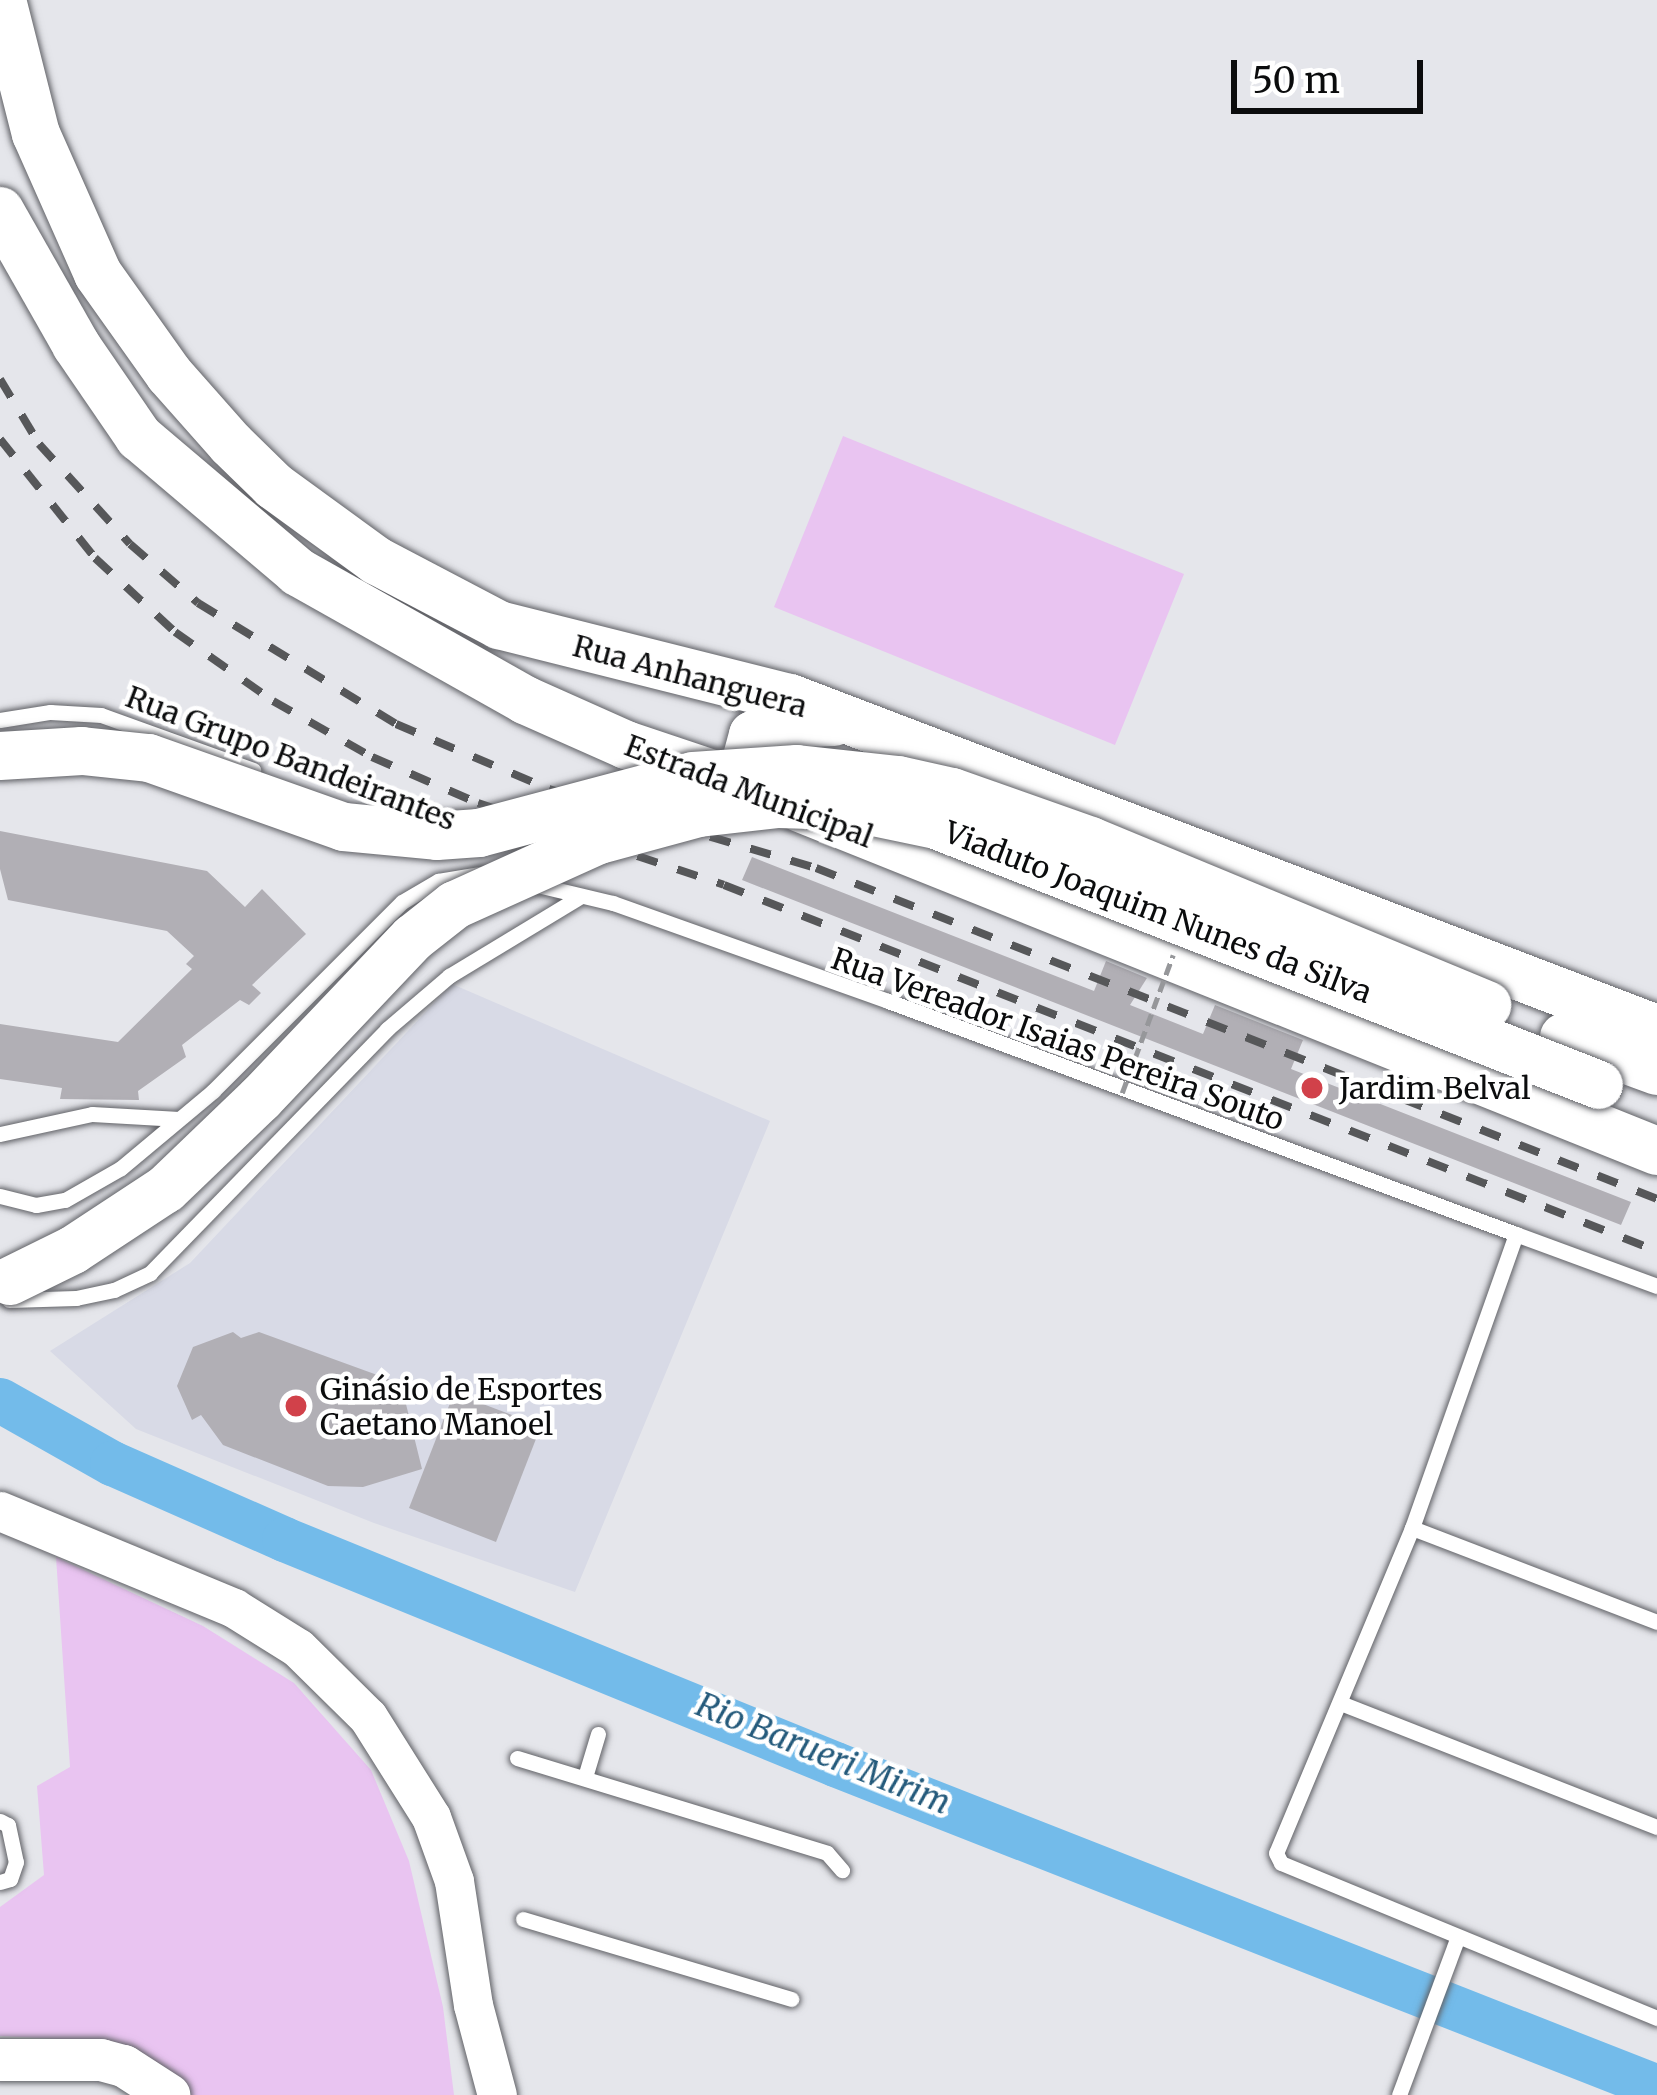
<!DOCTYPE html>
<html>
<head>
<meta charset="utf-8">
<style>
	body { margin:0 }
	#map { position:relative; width:1657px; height:2095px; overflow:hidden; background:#e5e6eb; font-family:Merriweather,serif }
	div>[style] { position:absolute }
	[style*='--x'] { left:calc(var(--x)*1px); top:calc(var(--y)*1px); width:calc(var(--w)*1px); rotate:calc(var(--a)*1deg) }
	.built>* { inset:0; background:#d8dae6 }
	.green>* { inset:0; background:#e9c4f1 }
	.river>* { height:45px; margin:-22.5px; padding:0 22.5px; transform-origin:22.5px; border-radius:22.5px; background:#73bbea }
	.building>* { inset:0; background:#b1afb5 }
	.roads { filter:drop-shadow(0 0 3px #606166) drop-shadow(0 0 3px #606166) }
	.service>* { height:15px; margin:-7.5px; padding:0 7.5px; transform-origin:7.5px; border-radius:7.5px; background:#fff }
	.tertiary>* { height:39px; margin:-19.5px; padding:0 19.5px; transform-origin:19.5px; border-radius:19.5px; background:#fff }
	.secondary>* { height:42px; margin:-21px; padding:0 21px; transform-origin:21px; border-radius:21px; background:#fff }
	.primary>* { height:48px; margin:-24px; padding:0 24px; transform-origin:24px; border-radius:24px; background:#fff }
	.rail>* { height:8px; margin-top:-4px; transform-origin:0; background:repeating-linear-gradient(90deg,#565759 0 21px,transparent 0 42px) }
	.path-bridge>* { height:4.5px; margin-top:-2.25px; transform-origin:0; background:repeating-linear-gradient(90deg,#96979a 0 12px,transparent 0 18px) }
	.bridges { filter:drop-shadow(0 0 3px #606166) drop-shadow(0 0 3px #606166) }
	.primary-bridge>* { height:48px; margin:-24px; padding:0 24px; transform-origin:24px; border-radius:24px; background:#fff }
	.dots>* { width:33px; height:33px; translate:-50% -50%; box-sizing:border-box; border:6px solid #fff; border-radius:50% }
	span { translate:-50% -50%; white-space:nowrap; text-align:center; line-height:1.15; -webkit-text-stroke:9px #fff; paint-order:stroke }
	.street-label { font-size:30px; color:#0b0c0d }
	.poi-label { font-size:30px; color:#0b0c0d }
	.left { translate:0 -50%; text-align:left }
	.water-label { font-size:33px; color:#245a7b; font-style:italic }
	.scale { position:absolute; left:1231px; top:60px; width:192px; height:54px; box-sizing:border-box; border:6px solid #0b0c0d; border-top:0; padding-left:15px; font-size:36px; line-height:42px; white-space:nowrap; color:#0b0c0d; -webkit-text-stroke:9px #fff; paint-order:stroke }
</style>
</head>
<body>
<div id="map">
	<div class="built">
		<div style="clip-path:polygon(452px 984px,770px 1121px,575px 1592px,374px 1523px,136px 1429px,50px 1351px,190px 1263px)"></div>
	</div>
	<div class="green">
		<div style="clip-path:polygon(843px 436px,1184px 574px,1115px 745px,774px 607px)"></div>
		<div style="clip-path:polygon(56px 1557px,203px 1626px,294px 1683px,371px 1770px,409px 1861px,443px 2007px,454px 2095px,186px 2095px,116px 2042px,0 2036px,0 1907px,44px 1875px,37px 1786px,70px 1767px)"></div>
	</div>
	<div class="river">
		<div style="--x:0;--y:1400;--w:129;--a:29.4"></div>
		<div style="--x:112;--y:1463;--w:188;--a:23.8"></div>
		<div style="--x:284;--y:1539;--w:595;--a:22.21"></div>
		<div style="--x:835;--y:1764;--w:883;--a:21.45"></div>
	</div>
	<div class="building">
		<div style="clip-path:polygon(0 831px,207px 871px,245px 907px,262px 889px,306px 934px,252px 985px,261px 993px,249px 1005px,240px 1000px,182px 1045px,186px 1057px,138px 1091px,139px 1100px,60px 1099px,62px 1088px,0 1079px,0 1024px,118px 1042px,192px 969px,186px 964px,194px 956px,167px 931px,8px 900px,0 869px)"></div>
		<div style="clip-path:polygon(752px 857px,1094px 991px,1106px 961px,1147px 978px,1130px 1005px,1203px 1034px,1215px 1005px,1303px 1040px,1291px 1069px,1631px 1202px,1621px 1225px,742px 880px)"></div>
		<div style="clip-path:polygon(233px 1332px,241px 1338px,259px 1332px,391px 1380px,404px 1396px,422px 1469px,363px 1487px,328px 1486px,223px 1445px,201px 1415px,192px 1420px,177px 1386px,193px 1347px)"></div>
		<div style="clip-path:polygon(454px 1393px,541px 1426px,496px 1542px,409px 1508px)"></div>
	</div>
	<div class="roads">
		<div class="service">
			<div style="--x:0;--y:720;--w:51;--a:-9.1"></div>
			<div style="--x:50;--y:712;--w:51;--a:3.4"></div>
			<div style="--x:101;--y:715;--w:162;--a:19.9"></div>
			<div style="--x:533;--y:884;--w:82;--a:13.4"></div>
			<div style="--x:613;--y:903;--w:292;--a:19.6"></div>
			<div style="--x:888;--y:1001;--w:670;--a:20.36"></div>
			<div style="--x:0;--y:1134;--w:94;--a:-12.3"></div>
			<div style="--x:92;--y:1114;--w:87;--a:3.3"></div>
			<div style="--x:0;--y:1196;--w:37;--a:14"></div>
			<div style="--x:36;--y:1205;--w:29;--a:-10"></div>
			<div style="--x:65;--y:1200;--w:64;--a:-29.7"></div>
			<div style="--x:121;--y:1168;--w:120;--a:-39.9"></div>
			<div style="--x:213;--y:1091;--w:267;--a:-45"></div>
			<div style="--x:402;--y:902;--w:42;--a:-30.3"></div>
			<div style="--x:438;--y:881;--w:43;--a:-9.5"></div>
			<div style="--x:1657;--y:1286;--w:150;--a:-159.8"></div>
			<div style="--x:1516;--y:1234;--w:312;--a:109.5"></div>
			<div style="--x:1412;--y:1528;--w:352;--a:112.7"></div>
			<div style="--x:1276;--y:1853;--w:11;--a:63"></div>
			<div style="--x:1281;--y:1863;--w:407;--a:22.4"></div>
			<div style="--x:9;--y:1300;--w:67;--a:-1.7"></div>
			<div style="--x:76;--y:1298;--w:39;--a:-12"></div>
			<div style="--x:114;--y:1290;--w:40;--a:-25"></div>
			<div style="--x:150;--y:1273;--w:340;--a:-45.8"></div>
			<div style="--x:387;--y:1029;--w:82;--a:-40.5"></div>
			<div style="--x:449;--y:976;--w:154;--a:-31.2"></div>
			<div style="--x:1412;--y:1528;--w:262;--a:21"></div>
			<div style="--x:1343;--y:1704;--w:337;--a:21.4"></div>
			<div style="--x:517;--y:1758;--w:324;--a:17"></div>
			<div style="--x:827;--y:1853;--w:23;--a:49"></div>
			<div style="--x:585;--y:1777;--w:45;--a:-73.2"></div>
			<div style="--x:0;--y:1821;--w:9;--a:27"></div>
			<div style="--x:8;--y:1825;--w:38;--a:78"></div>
			<div style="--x:16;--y:1862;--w:18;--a:109"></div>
			<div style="--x:10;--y:1879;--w:10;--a:163"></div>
			<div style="--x:523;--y:1919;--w:280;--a:16.6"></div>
			<div style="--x:1399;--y:2095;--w:166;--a:-69.6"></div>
		</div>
		<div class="tertiary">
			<div style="--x:0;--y:1511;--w:253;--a:22.5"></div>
			<div style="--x:234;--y:1608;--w:75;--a:32"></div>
			<div style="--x:298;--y:1648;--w:98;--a:44.6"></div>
			<div style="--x:368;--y:1717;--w:118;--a:57.8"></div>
			<div style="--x:431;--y:1817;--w:68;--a:70.2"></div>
			<div style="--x:454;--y:1881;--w:125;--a:81.3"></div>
			<div style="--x:473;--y:2005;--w:93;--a:75.1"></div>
		</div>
		<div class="secondary">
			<div style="--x:0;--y:2060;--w:101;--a:0"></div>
			<div style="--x:101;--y:2060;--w:24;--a:15"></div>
			<div style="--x:124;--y:2066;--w:54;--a:32.8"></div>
		</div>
		<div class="primary">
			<div style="--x:2;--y:0;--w:138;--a:75.8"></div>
			<div style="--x:36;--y:134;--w:153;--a:66.1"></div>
			<div style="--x:98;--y:274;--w:123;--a:54.6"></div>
			<div style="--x:169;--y:374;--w:94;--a:48.5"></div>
			<div style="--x:231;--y:444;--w:60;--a:44.3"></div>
			<div style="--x:274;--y:486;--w:127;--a:36.1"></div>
			<div style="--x:377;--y:561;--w:138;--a:27.7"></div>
			<div style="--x:499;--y:625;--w:300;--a:14.1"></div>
			<div style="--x:790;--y:698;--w:928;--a:20.9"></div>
			<div style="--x:0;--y:211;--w:154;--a:60.4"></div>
			<div style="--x:76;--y:345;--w:112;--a:55.6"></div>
			<div style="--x:139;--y:437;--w:209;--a:40.3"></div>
			<div style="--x:298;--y:572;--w:261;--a:29.4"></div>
			<div style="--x:525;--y:700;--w:111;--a:24"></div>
			<div style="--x:626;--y:745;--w:110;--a:18.6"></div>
			<div style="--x:763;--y:793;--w:36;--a:-118"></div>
			<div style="--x:746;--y:761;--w:27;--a:-75"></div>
			<div style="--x:753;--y:735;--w:26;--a:-25"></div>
			<div style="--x:777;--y:724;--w:57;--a:-2"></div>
			<div style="--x:800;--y:808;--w:923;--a:21.81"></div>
			<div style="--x:1564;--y:1037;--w:99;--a:20.1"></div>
		</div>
	</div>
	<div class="rail">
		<div style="--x:0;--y:379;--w:76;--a:59"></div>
		<div style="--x:39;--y:444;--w:135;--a:47.7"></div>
		<div style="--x:130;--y:544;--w:90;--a:40.9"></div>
		<div style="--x:198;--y:603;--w:232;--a:31.4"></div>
		<div style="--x:396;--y:724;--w:166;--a:23"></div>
		<div style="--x:549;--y:789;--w:278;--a:16.5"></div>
		<div style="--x:816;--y:868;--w:904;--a:21.48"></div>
		<div style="--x:0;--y:439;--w:152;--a:51.4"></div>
		<div style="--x:95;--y:558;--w:109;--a:42.8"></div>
		<div style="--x:175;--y:632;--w:120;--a:35.1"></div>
		<div style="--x:273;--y:701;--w:114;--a:29.5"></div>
		<div style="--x:372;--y:757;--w:116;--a:23.5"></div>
		<div style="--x:478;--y:803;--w:259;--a:18.4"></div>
		<div style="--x:724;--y:885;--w:1002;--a:21.42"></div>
	</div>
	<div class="path-bridge">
		<div style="--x:1122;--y:1093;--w:147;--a:-69.7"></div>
	</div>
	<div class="bridges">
		<div class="primary-bridge">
			<div style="--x:0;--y:756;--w:82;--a:-3.5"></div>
			<div style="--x:82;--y:751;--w:67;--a:6"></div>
			<div style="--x:149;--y:758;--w:207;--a:19.5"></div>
			<div style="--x:344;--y:827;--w:93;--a:5.5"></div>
			<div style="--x:437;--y:836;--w:42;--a:-4.1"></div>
			<div style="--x:479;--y:833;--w:221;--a:-14.9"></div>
			<div style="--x:693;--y:776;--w:104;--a:-3.9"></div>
			<div style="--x:797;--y:769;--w:102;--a:6.2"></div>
			<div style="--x:898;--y:780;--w:55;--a:12.5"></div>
			<div style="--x:952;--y:792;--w:147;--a:19.4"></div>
			<div style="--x:1091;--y:841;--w:429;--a:22.5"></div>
			<div style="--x:10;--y:1281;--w:70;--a:-26.2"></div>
			<div style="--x:73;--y:1250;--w:111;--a:-33.3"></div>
			<div style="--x:166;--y:1189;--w:130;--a:-43.8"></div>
			<div style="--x:260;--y:1099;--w:222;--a:-46.5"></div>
			<div style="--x:413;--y:938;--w:53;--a:-38.2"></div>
			<div style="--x:455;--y:905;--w:158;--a:-24.3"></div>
			<div style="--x:599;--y:840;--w:104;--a:-15.1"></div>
			<div style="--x:699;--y:813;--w:80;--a:-6.5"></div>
			<div style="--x:778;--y:804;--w:67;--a:1.7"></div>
			<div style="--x:845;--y:806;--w:93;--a:11.8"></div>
			<div style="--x:936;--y:825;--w:712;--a:21.41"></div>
		</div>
	</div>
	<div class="dots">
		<div style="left:1312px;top:1088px;background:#d1414a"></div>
		<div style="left:296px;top:1406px;background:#d1414a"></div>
	</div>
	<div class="street-label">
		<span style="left:690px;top:676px;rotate:15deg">Rua Anhanguera</span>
		<span style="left:291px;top:758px;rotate:21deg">Rua Grupo Bandeirantes</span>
		<span style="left:749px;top:791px;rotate:21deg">Estrada Municipal</span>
		<span style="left:1158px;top:912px;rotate:21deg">Viaduto Joaquim Nunes da Silva</span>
		<span style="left:1058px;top:1039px;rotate:20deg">Rua Vereador Isaias Pereira Souto</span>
	</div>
	<div class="poi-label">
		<span class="left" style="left:1339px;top:1088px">Jardim Belval</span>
		<span class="left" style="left:320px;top:1406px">Ginásio de Esportes<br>Caetano Manoel</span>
	</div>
	<div class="water-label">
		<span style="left:823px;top:1754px;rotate:22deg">Rio Barueri Mirim</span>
	</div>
	<div class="scale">50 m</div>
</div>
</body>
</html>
